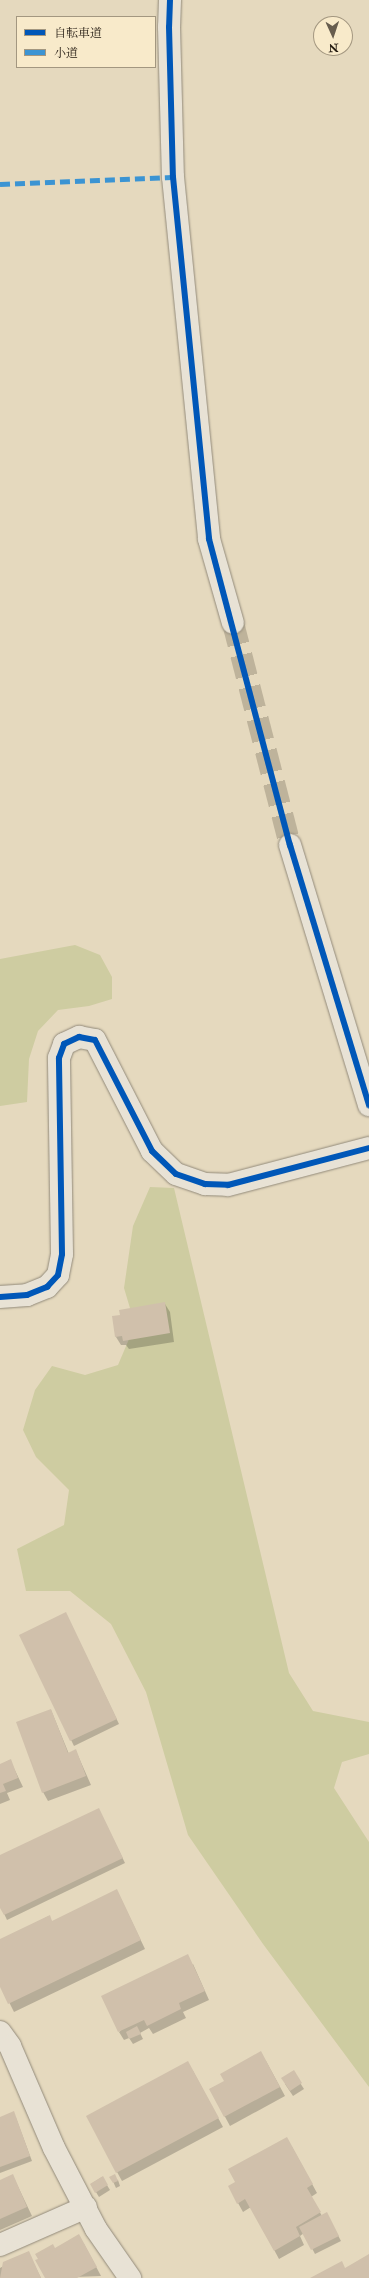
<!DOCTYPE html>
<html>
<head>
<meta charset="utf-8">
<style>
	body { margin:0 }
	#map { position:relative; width:369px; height:2278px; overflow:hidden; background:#e5d9be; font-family:"IM FELL Double Pica","Noto Serif JP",serif }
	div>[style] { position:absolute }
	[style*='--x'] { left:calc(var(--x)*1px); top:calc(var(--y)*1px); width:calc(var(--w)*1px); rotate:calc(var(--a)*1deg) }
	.green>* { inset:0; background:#cecca1 }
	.shadow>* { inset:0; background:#0003 }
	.building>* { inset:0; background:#d0c0ab }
	.minor-tunnel>* { height:22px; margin-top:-11px; transform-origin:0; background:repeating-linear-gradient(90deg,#beb39b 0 22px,transparent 0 33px) }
	.roads { filter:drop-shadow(0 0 1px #928a7a) drop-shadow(0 0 1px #928a7a) }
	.minor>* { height:22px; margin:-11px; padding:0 11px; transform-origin:11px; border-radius:11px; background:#e8e2d5 }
	.quiet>* { height:5px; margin-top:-2.5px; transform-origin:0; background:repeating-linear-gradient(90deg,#3b94d3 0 10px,transparent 0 15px) }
	.cycleway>* { height:6px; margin:-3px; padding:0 3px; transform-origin:3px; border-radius:3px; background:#0057b8 }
	span { translate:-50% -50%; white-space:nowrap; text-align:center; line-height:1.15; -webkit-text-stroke:3px #f8eaca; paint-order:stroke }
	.legend { position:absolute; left:16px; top:16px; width:140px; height:52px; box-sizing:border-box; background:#f8eaca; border:1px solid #a39780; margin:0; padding:5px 7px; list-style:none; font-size:12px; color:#231a11 }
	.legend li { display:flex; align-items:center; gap:8px; height:20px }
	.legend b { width:20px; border:1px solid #a39780 }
	.north { position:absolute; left:313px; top:16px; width:40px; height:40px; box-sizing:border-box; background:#f8eaca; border:1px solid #a39780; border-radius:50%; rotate:177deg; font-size:11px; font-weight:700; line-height:16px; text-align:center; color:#231a11 }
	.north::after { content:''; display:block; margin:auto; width:14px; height:18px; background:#675d4e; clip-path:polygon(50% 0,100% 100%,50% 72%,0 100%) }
</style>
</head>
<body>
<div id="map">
	<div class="green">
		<div style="clip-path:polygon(75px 945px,100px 955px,112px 977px,112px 999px,89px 1006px,58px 1010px,38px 1031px,29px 1059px,27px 1102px,0 1106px,0 959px)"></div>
		<div style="clip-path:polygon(150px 1187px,174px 1188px,289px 1673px,313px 1711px,369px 1722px,369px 1754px,342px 1762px,334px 1788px,369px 1842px,369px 2087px,263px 1944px,188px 1835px,146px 1692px,111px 1624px,70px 1591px,26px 1591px,17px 1549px,64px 1525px,69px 1490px,36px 1457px,23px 1430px,35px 1390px,52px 1366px,85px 1375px,118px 1365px,135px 1325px,124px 1288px,133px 1226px)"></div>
	</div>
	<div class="shadow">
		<div style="clip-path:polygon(165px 1304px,170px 1312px,174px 1342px,129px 1349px,126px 1345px,121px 1345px,116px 1337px,121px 1316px)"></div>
		<div style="clip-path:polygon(68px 1618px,119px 1724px,74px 1746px,20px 1635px)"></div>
		<div style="clip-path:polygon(51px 1710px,69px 1754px,76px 1751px,91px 1785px,48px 1801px,43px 1792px)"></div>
		<div style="clip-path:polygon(10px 1760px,23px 1787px,7px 1793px,10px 1800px,0 1804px,0 1765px)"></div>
		<div style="clip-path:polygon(101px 1814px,125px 1863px,7px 1920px,0 1905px,0 1856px)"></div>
		<div style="clip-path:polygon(121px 1899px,145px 1949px,14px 2012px,0 1984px,0 1941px,49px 1916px,52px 1922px)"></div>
		<div style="clip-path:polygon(193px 1964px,209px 2000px,183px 2012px,186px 2018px,153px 2034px,149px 2028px,140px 2033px,143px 2039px,133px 2044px,129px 2038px,124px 2040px,119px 2032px)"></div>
		<div style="clip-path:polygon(266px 2061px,285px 2096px,230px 2126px,210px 2089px)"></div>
		<div style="clip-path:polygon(193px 2071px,223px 2127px,122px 2181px,117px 2172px)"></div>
		<div style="clip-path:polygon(293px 2072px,304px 2089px,293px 2096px,285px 2084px)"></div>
		<div style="clip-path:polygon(0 2118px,16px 2118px,32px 2161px,0 2173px)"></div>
		<div style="clip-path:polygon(292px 2147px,317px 2193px,311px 2197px,322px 2216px,329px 2218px,341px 2241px,315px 2254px,304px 2233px,300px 2236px,304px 2245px,279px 2259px,251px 2207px,243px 2212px,238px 2203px)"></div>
		<div style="clip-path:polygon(13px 2176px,32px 2216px,0 2230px,0 2181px)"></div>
		<div style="clip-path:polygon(102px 2177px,110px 2190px,99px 2197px,91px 2184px)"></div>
		<div style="clip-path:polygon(111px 2177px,118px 2180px,120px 2186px,116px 2188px)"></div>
		<div style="clip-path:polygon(84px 2244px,101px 2276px,46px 2278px,39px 2259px,54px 2249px)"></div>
		<div style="clip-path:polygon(28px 2252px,41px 2278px,0 2278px,0 2268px)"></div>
	</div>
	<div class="building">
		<div style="clip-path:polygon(165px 1302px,170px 1333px,123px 1341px,122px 1336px,115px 1337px,112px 1316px,120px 1315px,119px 1310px)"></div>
		<div style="clip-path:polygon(66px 1612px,117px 1719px,70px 1741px,19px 1635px)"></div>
		<div style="clip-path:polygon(51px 1709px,68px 1753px,76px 1749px,86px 1776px,42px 1793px,16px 1722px)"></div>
		<div style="clip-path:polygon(11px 1759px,18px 1778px,3px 1784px,6px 1791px,0 1793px,0 1764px)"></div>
		<div style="clip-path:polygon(99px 1808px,123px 1858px,4px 1915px,0 1908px,0 1855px)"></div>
		<div style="clip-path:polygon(117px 1889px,141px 1940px,8px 2004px,0 1987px,0 1939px,50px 1915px,52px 1921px)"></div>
		<div style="clip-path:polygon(188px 1954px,205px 1991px,179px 2003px,181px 2009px,147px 2026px,144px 2020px,118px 2032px,101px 1996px)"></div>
		<div style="clip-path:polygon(137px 2026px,141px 2034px,129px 2039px,126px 2032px)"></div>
		<div style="clip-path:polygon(261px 2051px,280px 2087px,224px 2117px,209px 2089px,224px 2081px,220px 2074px)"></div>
		<div style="clip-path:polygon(188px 2061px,219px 2118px,116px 2173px,86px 2116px)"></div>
		<div style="clip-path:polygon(294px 2070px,302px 2083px,290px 2091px,281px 2078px)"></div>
		<div style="clip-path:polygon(14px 2111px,30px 2156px,0 2167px,0 2117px)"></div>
		<div style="clip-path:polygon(287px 2137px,313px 2184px,307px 2188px,321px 2212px,296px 2227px,300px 2236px,274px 2251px,245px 2199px,237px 2204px,228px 2186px,235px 2182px,228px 2169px)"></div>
		<div style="clip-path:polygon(13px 2174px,27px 2207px,0 2219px,0 2180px)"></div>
		<div style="clip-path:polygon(115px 2174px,118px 2181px,113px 2183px,109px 2177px)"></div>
		<div style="clip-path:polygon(103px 2176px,108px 2185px,95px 2193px,90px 2184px)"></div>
		<div style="clip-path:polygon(327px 2212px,339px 2236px,311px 2250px,299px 2227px)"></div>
		<div style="clip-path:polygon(79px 2234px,97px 2267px,77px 2278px,45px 2278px,35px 2260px,38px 2259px,35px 2254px,53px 2244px,55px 2248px)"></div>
		<div style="clip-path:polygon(29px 2251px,41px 2278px,0 2278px,3px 2262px)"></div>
		<div style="clip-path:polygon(369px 2254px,369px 2278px,310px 2278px,342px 2261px,345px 2268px)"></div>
	</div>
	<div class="minor-tunnel">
		<div style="--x:233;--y:623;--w:229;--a:75.6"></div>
	</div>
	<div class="roads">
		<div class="minor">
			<div style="--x:170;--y:0;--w:27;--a:92"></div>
			<div style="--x:169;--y:27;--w:150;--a:88.5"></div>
			<div style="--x:173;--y:177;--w:364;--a:84.3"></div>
			<div style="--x:209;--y:539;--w:87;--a:74.1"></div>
			<div style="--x:290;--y:845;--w:272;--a:73.1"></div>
			<div style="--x:0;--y:1297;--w:27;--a:-4"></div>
			<div style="--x:27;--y:1295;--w:22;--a:-22"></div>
			<div style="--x:47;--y:1287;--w:16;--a:-47"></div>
			<div style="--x:58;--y:1275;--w:21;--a:-79"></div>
			<div style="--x:62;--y:1254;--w:196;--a:-90.9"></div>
			<div style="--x:59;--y:1058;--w:15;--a:-70"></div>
			<div style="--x:64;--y:1044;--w:17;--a:-25"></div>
			<div style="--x:79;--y:1037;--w:16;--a:11"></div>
			<div style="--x:95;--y:1040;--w:125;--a:62.8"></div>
			<div style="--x:152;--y:1151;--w:33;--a:44"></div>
			<div style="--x:176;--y:1174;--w:31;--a:19"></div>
			<div style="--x:205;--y:1184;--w:23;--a:2"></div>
			<div style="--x:228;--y:1185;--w:146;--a:-14.7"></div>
			<div style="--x:0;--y:2032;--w:17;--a:54"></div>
			<div style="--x:10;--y:2046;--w:111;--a:66.7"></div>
			<div style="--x:54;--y:2148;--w:91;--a:62.6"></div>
			<div style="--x:96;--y:2229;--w:60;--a:55.2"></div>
			<div style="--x:0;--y:2245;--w:94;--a:-23.8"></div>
		</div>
	</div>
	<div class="quiet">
		<div style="--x:0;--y:184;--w:173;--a:-2.3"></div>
	</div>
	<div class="cycleway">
		<div style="--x:170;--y:0;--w:27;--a:92"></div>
		<div style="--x:169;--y:27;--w:150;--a:88.5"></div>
		<div style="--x:173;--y:177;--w:364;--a:84.3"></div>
		<div style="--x:209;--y:539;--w:317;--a:75.2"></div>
		<div style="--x:290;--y:845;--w:272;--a:73.1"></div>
		<div style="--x:0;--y:1297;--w:27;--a:-4"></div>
		<div style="--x:27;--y:1295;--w:22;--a:-22"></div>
		<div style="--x:47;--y:1287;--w:16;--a:-47"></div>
		<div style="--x:58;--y:1275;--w:21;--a:-79"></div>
		<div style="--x:62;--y:1254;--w:196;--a:-90.9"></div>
		<div style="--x:59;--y:1058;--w:15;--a:-70"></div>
		<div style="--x:64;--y:1044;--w:17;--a:-25"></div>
		<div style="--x:79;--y:1037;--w:16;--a:11"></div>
		<div style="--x:95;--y:1040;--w:125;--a:62.8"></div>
		<div style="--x:152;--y:1151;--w:33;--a:44"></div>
		<div style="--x:176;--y:1174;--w:31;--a:19"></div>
		<div style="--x:205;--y:1184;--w:23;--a:2"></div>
		<div style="--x:228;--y:1185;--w:146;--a:-14.7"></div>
	</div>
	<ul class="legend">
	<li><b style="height:5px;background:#0057b8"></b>自転車道</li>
	<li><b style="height:5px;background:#3b94d3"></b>小道</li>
	</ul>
	<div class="north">N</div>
</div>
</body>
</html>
